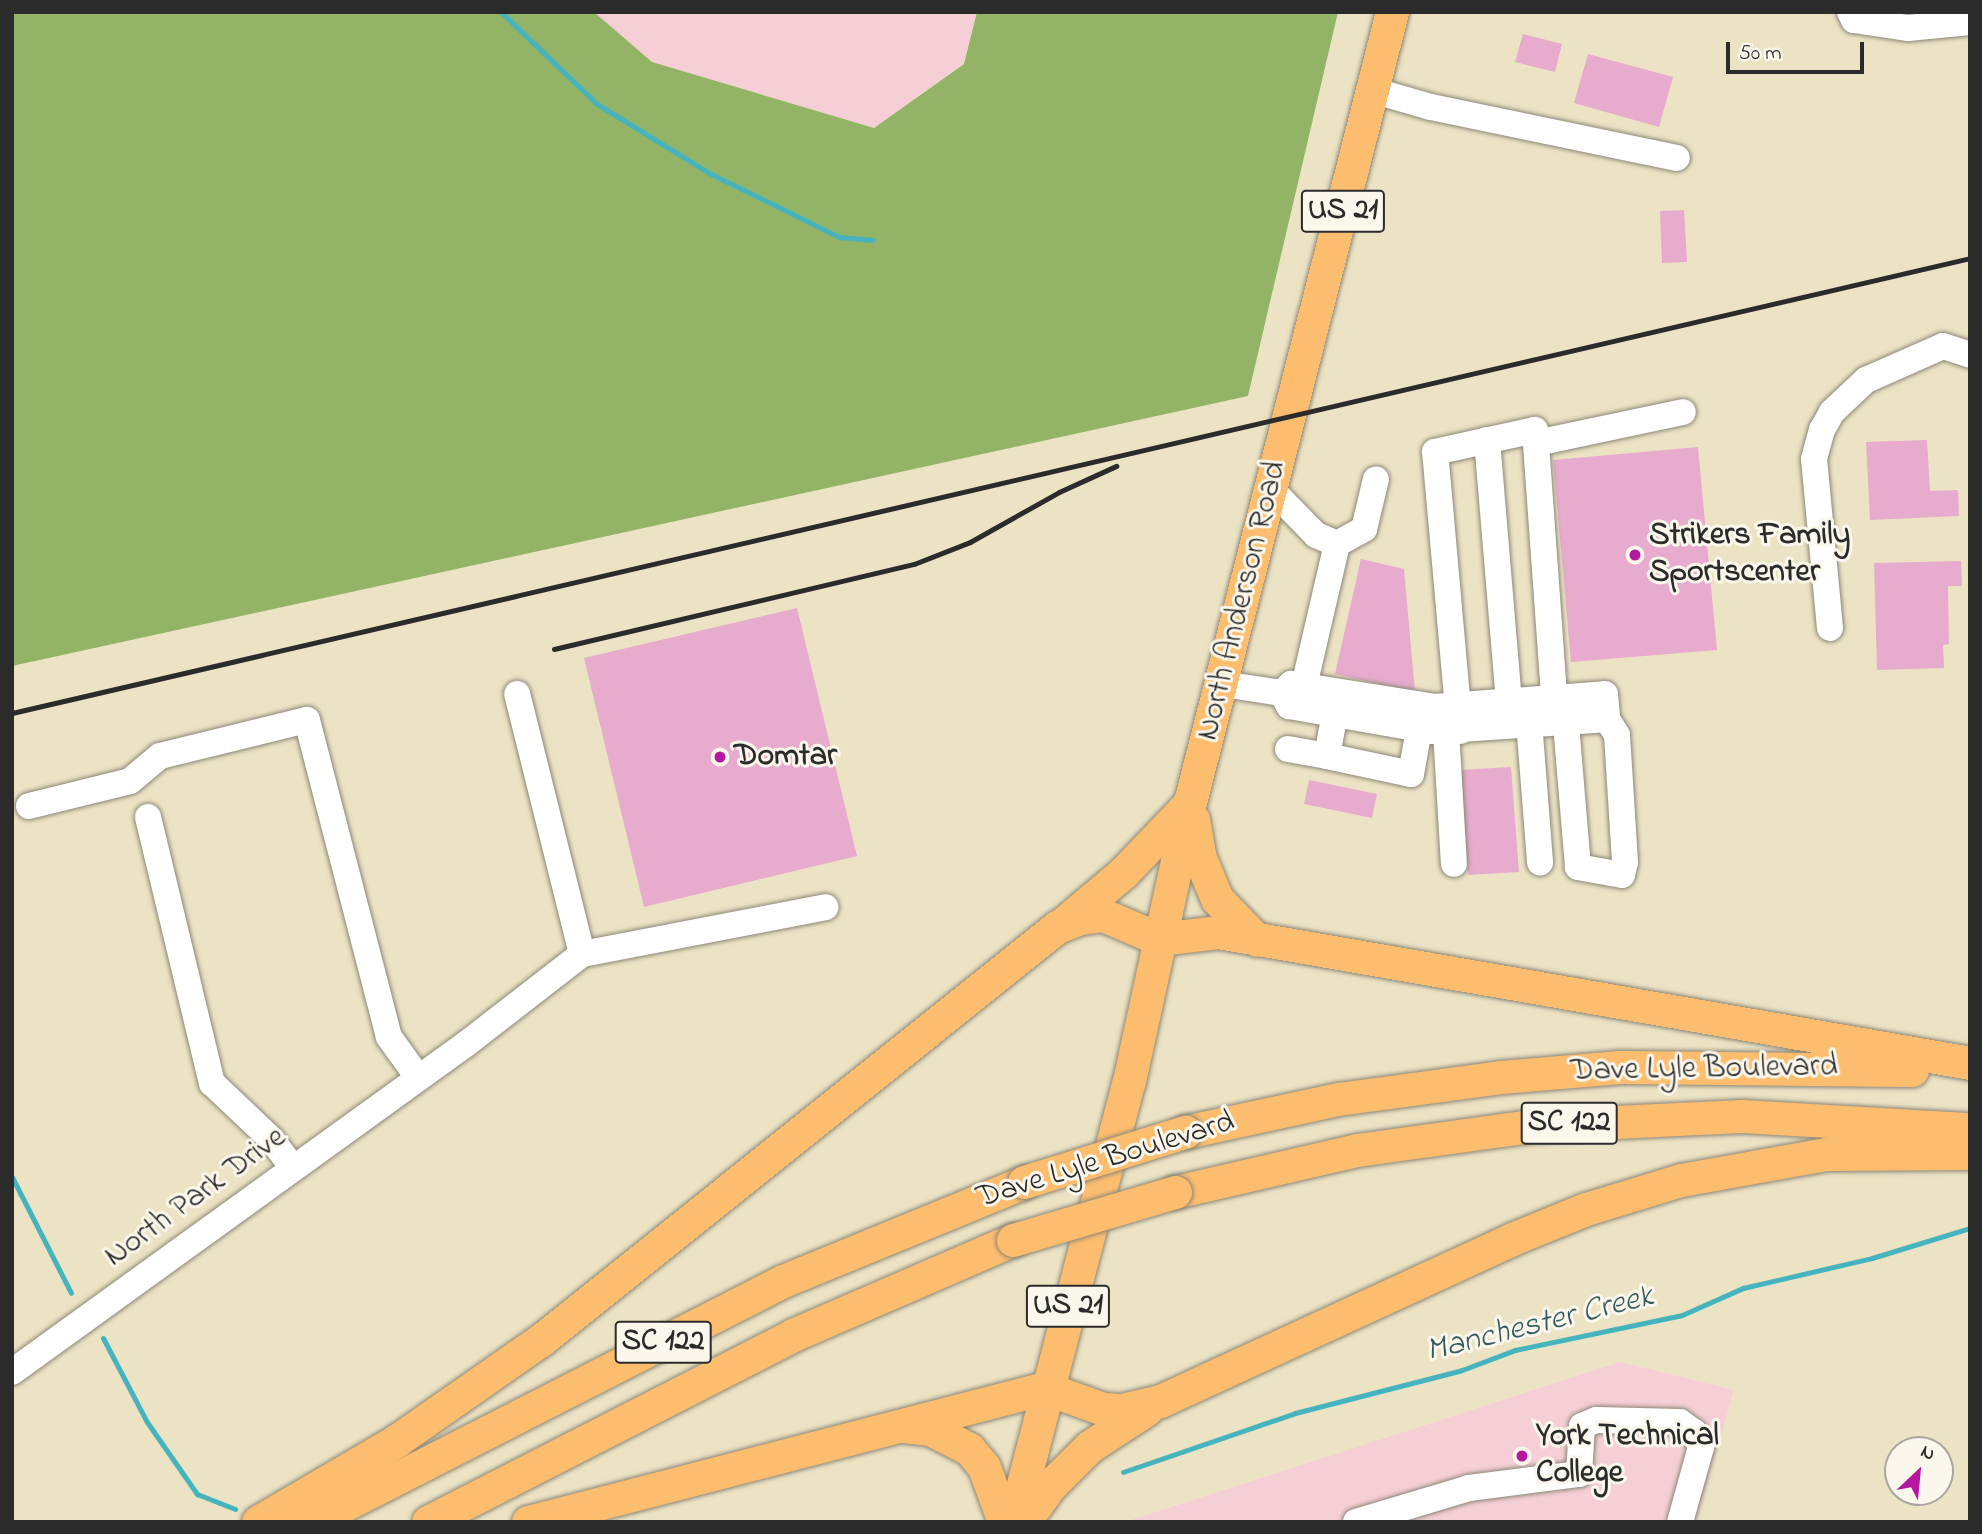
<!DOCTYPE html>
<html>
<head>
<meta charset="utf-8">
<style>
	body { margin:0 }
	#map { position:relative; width:1982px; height:1534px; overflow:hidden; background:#ece3c4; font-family:"Indie Flower",sans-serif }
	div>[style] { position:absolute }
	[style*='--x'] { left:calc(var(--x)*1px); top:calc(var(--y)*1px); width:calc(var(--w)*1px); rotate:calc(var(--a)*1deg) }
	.built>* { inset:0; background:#f6cfd6 }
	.forest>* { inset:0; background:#93b367 }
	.stream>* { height:5px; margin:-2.5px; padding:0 2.5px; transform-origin:2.5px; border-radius:2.5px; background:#45b4be }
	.building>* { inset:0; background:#e6abcd }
	.roads { filter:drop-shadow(0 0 2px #8c8778) drop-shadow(0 0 2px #8c8778) }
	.minor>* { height:26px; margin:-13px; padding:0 13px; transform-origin:13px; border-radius:13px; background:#fff }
	.major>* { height:33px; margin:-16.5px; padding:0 16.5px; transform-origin:16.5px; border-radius:16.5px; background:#fcbd6e }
	.rail>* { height:5px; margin:-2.5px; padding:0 2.5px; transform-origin:2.5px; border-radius:2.5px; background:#2b2b2b }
	.bridges { filter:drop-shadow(0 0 2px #8c8778) drop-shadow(0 0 2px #8c8778) }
	.major-bridge>* { height:33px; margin:-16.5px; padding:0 16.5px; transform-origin:16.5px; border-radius:16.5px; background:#fcbd6e }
	.dots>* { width:19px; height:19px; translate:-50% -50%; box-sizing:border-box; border:4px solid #fbf7ec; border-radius:50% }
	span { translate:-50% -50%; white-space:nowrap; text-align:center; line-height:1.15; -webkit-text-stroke:6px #fbf7ec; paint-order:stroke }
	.shield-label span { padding:2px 5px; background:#fbf7ec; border:2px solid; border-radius:5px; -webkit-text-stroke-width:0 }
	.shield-label { font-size:30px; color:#2b2b2b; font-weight:700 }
	.poi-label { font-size:32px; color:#2b2b2b; font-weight:700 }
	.left { translate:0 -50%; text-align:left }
	.street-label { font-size:32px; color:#2b2b2b }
	.water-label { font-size:33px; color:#345b5e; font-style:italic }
	.frame { position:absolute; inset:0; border:14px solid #2b2b2b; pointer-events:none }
	.north { position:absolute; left:1884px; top:1436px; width:70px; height:70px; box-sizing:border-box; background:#fbf7ec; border:2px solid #a8a59f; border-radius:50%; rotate:26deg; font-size:19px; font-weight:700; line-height:28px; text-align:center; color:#2b2b2b }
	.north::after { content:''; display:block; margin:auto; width:24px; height:32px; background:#b5179e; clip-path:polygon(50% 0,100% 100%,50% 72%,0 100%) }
	.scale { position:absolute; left:1726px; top:42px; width:138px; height:32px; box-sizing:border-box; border:4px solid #2b2b2b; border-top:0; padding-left:9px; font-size:21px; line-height:24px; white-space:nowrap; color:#2b2b2b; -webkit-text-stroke:5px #fbf7ec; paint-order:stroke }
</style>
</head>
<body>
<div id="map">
	<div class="built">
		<div style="clip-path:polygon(594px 12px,977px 12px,964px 63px,874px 128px,652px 62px)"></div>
		<div style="clip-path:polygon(1620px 1362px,1734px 1390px,1696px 1522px,1125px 1522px)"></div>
	</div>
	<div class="forest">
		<div style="clip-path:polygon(12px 12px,594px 12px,652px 62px,874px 128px,964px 64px,977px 12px,1338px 12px,1248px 396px,12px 666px)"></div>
	</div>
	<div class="stream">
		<div style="--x:501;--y:12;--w:133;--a:43.8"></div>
		<div style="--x:597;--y:104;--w:132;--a:31.6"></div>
		<div style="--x:709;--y:173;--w:145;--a:26.2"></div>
		<div style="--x:839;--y:237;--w:34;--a:5"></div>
		<div style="--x:12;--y:1177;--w:130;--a:63"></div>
		<div style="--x:103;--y:1338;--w:95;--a:62.4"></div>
		<div style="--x:147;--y:1422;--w:88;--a:55.2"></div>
		<div style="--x:197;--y:1494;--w:41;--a:21.5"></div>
		<div style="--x:1123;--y:1472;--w:182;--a:-18.9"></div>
		<div style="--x:1295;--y:1413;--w:172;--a:-14.4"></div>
		<div style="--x:1462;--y:1370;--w:57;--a:-20.7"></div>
		<div style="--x:1515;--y:1350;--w:171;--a:-11.8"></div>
		<div style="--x:1682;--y:1315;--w:67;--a:-23.9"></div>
		<div style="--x:1743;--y:1288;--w:132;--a:-13.1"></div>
		<div style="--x:1872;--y:1258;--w:102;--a:-17"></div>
	</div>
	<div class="building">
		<div style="clip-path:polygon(1523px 34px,1562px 44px,1555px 72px,1515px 62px)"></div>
		<div style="clip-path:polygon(1588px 54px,1673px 77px,1659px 127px,1574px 103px)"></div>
		<div style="clip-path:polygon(1684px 210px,1687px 262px,1662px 263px,1660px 211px)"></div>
		<div style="clip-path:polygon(1927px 440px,1930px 491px,1958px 490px,1959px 516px,1870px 520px,1866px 442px)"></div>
		<div style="clip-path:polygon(1698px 447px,1717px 650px,1571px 662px,1553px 460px)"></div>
		<div style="clip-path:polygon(1361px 559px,1404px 569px,1415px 692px,1335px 674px)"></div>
		<div style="clip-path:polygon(1961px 561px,1962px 586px,1948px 586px,1949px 644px,1943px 645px,1944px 668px,1877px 670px,1874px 563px)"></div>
		<div style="clip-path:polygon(797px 608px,857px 856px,644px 907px,584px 658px)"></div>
		<div style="clip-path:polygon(1511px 767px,1519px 872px,1468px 875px,1460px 770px)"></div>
		<div style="clip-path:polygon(1309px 780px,1377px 794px,1372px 818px,1304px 804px)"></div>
	</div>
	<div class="roads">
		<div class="minor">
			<div style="--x:1850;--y:12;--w:9;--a:63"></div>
			<div style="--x:1854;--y:20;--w:55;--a:8.4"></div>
			<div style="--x:1908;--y:28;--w:62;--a:-5.5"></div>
			<div style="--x:1372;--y:90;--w:61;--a:16.1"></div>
			<div style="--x:1431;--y:107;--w:251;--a:11.7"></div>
			<div style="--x:1487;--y:440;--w:263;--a:85.2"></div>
			<div style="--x:1536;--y:443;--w:150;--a:-11.9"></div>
			<div style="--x:1272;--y:490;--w:63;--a:45.6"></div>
			<div style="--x:1316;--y:535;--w:23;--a:23"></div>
			<div style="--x:1337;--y:544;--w:146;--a:103.1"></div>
			<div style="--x:1337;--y:544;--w:31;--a:-29"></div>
			<div style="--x:1364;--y:529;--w:51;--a:-76.5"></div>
			<div style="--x:1830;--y:628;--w:170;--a:-95.4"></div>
			<div style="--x:1814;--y:459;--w:30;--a:-75"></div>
			<div style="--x:1822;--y:430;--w:21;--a:-61"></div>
			<div style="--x:1832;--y:412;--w:47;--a:-43.3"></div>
			<div style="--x:1866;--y:380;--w:84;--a:-23.8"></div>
			<div style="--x:1943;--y:346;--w:28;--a:18"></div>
			<div style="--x:1223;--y:684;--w:60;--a:8.7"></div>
			<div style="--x:1282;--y:693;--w:13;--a:-45"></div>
			<div style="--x:1291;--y:684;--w:145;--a:9.1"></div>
			<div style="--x:1434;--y:707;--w:171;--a:-4.3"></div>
			<div style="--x:1605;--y:694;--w:25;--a:85"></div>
			<div style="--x:1607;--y:719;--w:19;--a:58"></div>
			<div style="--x:1617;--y:735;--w:127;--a:86.4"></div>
			<div style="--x:1625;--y:862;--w:13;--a:103"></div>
			<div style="--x:1622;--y:875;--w:45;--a:-169.7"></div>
			<div style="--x:1578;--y:867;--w:144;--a:-94.8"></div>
			<div style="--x:1282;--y:693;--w:15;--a:62"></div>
			<div style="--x:1289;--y:706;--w:145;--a:9.9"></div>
			<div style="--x:1432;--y:731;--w:175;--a:-3.9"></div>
			<div style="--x:1338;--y:697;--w:60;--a:100.6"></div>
			<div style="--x:1327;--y:756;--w:86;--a:12.1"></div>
			<div style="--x:1411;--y:774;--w:46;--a:-79.9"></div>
			<div style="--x:1528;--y:709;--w:154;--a:85.5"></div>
			<div style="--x:1446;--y:731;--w:133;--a:86.6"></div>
			<div style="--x:1460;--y:731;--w:280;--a:-95.1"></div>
			<div style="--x:1435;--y:452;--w:102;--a:-12.4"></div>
			<div style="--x:1535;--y:430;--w:269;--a:85.9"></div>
			<div style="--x:1288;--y:749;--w:40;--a:10"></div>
			<div style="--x:29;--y:806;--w:104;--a:-13.9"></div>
			<div style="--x:130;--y:781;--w:39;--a:-40"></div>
			<div style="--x:160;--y:756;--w:151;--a:-13.8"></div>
			<div style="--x:307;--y:720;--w:327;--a:75.5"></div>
			<div style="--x:389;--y:1037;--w:48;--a:54.3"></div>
			<div style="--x:148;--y:817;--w:274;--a:76.5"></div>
			<div style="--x:212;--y:1083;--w:83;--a:43.5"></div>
			<div style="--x:272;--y:1140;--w:35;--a:53"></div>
			<div style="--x:582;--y:954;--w:248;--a:-10.9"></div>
			<div style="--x:12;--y:1372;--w:560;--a:-35.85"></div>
			<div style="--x:466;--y:1044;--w:147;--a:-37.8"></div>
			<div style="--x:582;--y:954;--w:268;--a:-104"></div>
			<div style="--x:1356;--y:1522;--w:118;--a:-16.7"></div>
			<div style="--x:1469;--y:1488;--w:111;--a:-7.3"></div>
			<div style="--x:1579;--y:1474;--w:48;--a:-86.4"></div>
			<div style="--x:1582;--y:1426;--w:15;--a:-23"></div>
			<div style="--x:1596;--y:1420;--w:84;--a:1.4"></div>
			<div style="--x:1680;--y:1422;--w:17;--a:36"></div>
			<div style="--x:1694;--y:1432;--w:17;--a:65"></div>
			<div style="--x:1701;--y:1447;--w:78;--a:105.6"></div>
		</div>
		<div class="major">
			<div style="--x:1193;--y:819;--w:40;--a:80"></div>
			<div style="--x:1200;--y:858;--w:44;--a:67.5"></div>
			<div style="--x:1217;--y:899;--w:57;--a:45.7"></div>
			<div style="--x:1066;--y:921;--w:75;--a:-40.1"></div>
			<div style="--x:1123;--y:873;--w:95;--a:-46.3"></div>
			<div style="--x:1185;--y:1132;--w:157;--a:-12.2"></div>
			<div style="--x:1338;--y:1099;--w:164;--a:-7.7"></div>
			<div style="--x:1501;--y:1077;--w:119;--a:-4.8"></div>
			<div style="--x:1620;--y:1067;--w:292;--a:0.6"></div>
			<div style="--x:1175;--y:1192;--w:187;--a:-13"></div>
			<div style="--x:1357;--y:1150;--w:176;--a:-7.9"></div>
			<div style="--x:1531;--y:1126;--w:211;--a:-2.7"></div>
			<div style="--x:1742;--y:1116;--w:228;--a:3.3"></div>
			<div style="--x:904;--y:1426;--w:26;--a:7"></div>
			<div style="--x:930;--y:1429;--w:44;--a:27.1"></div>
			<div style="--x:969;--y:1449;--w:23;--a:50"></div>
			<div style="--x:984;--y:1467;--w:59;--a:70"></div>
			<div style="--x:258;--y:1522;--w:160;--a:-30.4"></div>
			<div style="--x:396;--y:1441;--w:177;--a:-34.9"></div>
			<div style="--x:541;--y:1340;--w:661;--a:-38.67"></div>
			<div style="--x:1057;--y:927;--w:26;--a:-21"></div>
			<div style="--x:1081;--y:918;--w:22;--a:-8"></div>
			<div style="--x:1103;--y:915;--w:61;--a:23.2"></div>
			<div style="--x:1159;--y:939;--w:59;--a:-6.8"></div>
			<div style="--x:1218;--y:932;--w:763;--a:9.88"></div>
			<div style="--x:311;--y:1522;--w:530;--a:-27.05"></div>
			<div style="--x:783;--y:1281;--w:261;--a:-22.3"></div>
			<div style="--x:428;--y:1522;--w:410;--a:-27.1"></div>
			<div style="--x:793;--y:1335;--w:240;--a:-23.4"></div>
			<div style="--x:528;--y:1522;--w:534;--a:-14.53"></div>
			<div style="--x:1045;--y:1388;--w:62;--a:19.9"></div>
			<div style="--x:1103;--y:1409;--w:18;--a:3"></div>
			<div style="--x:1121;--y:1410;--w:40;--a:-13"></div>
			<div style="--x:1160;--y:1401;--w:387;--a:-24.7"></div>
			<div style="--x:1512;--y:1239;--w:80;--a:-22.1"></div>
			<div style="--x:1586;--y:1209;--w:99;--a:-17"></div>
			<div style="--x:1681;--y:1180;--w:147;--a:-10.2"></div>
			<div style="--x:1826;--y:1154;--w:144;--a:-0.4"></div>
			<div style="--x:1013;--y:1522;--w:456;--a:-75.3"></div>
			<div style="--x:1129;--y:1081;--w:286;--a:-77.7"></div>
			<div style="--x:1190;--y:802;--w:815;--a:-75.66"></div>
			<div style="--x:1024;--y:1522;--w:44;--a:-54.2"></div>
			<div style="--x:1050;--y:1486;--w:55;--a:-45"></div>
			<div style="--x:1089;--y:1447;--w:69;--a:-33.2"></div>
		</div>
	</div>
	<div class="rail">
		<div style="--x:554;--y:649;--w:370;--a:-13.3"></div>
		<div style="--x:914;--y:564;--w:60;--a:-21.4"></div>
		<div style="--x:970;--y:542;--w:102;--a:-29.3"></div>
		<div style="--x:1059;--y:492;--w:63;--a:-24.5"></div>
		<div style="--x:12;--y:713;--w:2010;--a:-13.08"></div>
	</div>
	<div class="bridges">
		<div class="major-bridge">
			<div style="--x:1024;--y:1182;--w:169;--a:-17.3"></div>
			<div style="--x:1013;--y:1240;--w:169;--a:-16.5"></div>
		</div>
	</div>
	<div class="dots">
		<div style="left:1635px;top:555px;background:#b5179e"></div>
		<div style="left:720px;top:757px;background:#b5179e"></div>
		<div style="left:1522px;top:1456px;background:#b5179e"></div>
	</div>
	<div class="shield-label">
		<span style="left:1343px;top:211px">US 21</span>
		<span style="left:1569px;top:1123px">SC 122</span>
		<span style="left:1068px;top:1306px">US 21</span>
		<span style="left:663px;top:1342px">SC 122</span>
	</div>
	<div class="poi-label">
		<span class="left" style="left:1649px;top:555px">Strikers Family<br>Sportscenter</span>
		<span class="left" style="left:734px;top:757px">Domtar</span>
		<span class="left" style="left:1536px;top:1456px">York Technical<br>College</span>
	</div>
	<div class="street-label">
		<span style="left:1243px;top:601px;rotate:-76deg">North Anderson Road</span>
		<span style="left:1704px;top:1070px;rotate:-1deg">Dave Lyle Boulevard</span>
		<span style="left:1106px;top:1161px;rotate:-17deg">Dave Lyle Boulevard</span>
		<span style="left:196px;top:1198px;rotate:-36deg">North Park Drive</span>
	</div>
	<div class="water-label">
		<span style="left:1540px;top:1325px;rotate:-14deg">Manchester Creek</span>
	</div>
	<div class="frame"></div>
	<div class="north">N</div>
	<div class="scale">50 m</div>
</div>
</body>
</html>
